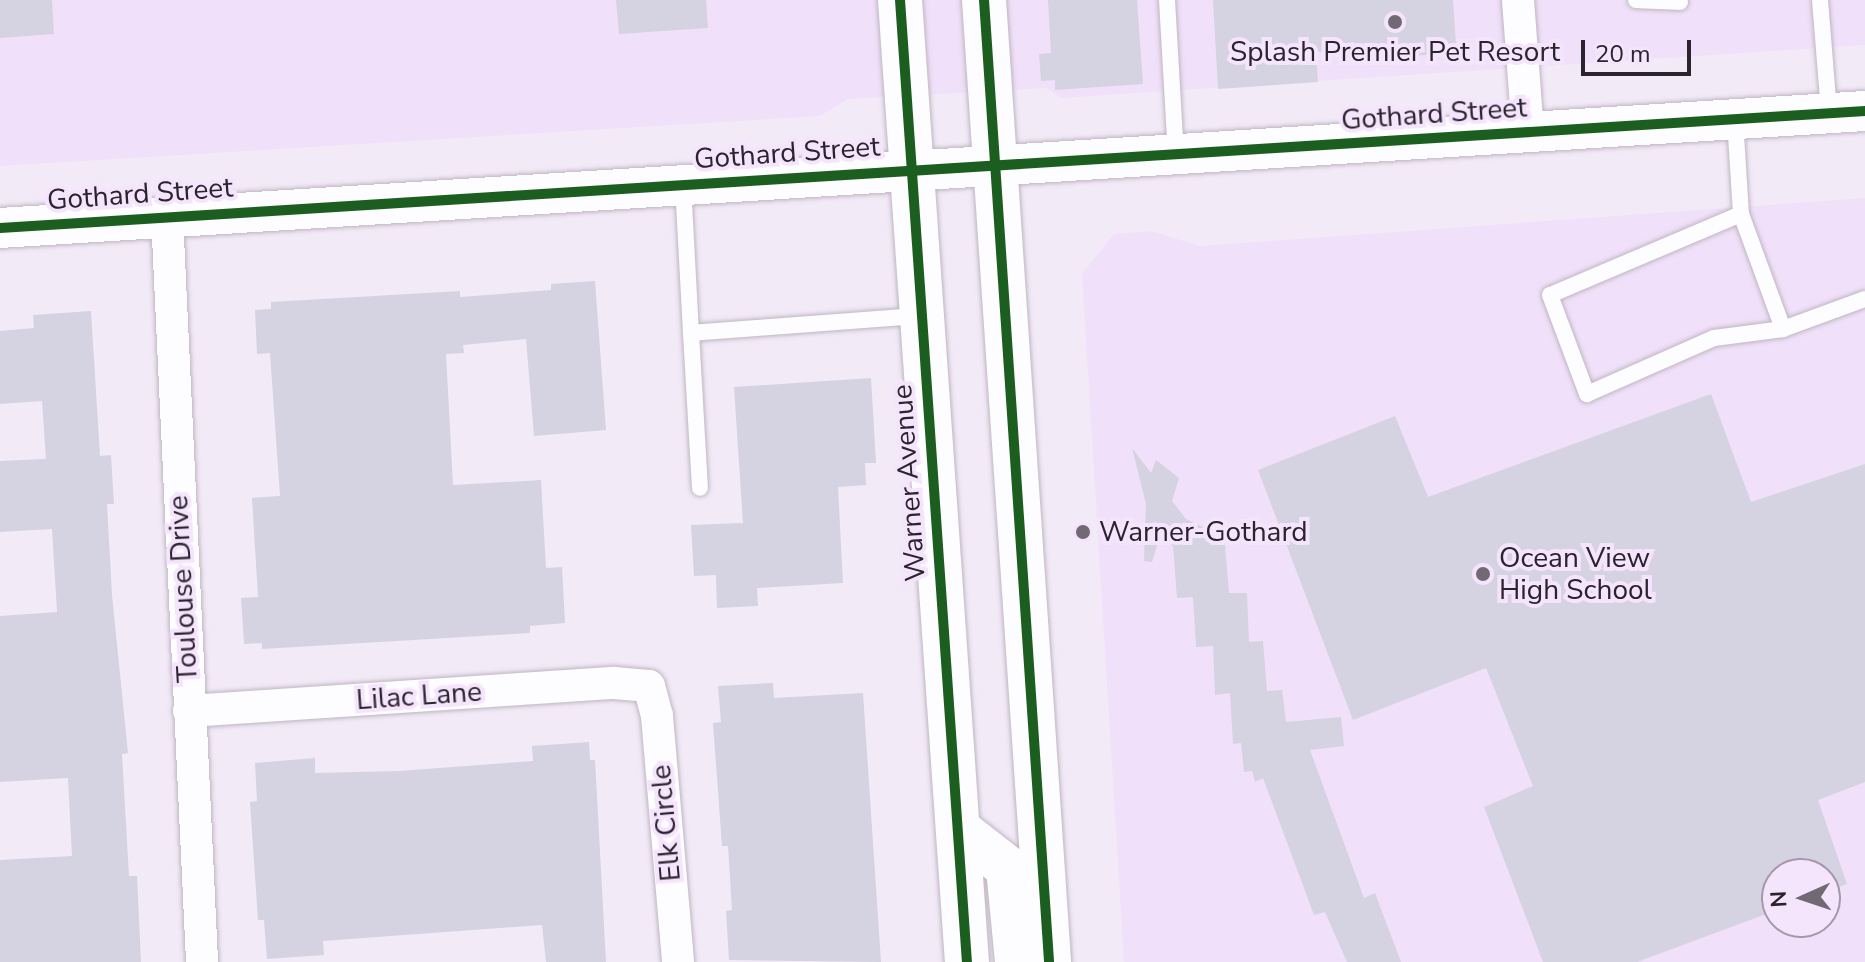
<!DOCTYPE html>
<html>
<head>
<meta charset="utf-8">
<style>
	body { margin:0 }
	#map { position:relative; width:1865px; height:962px; overflow:hidden; background:#f3eaf7; font-family:"Nunito Sans",sans-serif }
	div>[style] { position:absolute }
	[style*='--x'] { left:calc(var(--x)*1px); top:calc(var(--y)*1px); width:calc(var(--w)*1px); rotate:calc(var(--a)*1deg) }
	.built>* { inset:0; background:#f1e0f9 }
	.building>* { inset:0; background:#d5d2e2 }
	.roads { filter:drop-shadow(0 0 2px #beb6c2) drop-shadow(0 0 2px #beb6c2) }
	.service>* { height:16px; margin:-8px; padding:0 8px; transform-origin:8px; border-radius:8px; background:#fdfcfe }
	.minor>* { height:32px; margin:-16px; padding:0 16px; transform-origin:16px; border-radius:16px; background:#fdfcfe }
	.tertiary>* { height:40px; margin:-20px; padding:0 20px; transform-origin:20px; border-radius:20px; background:#fdfcfe }
	.primary>* { height:44px; margin:-22px; padding:0 22px; transform-origin:22px; border-radius:22px; background:#fdfcfe }
	.cycleway>* { height:10px; margin:-5px; padding:0 5px; transform-origin:5px; border-radius:5px; background:#1b5e20 }
	.dots>* { width:22px; height:22px; translate:-50% -50%; box-sizing:border-box; border:4px solid #f5e5fc; border-radius:50% }
	span { translate:-50% -50%; white-space:nowrap; text-align:center; line-height:1.15; -webkit-text-stroke:8px #f5e5fc; paint-order:stroke }
	.poi-label { font-size:28px; color:#2b242e }
	.left { translate:0 -50%; text-align:left }
	.street-label { font-size:28px; color:#2b242e }
	.north { position:absolute; left:1761px; top:858px; width:80px; height:80px; box-sizing:border-box; background:#f5e5fc; border:2px solid #a498aa; border-radius:50%; rotate:267deg; font-size:22px; font-weight:700; line-height:32px; text-align:center; color:#2b242e }
	.north::after { content:''; display:block; margin:auto; width:28px; height:36px; background:#716974; clip-path:polygon(50% 0,100% 100%,50% 72%,0 100%) }
	.scale { position:absolute; left:1581px; top:40px; width:110px; height:36px; box-sizing:border-box; border:4px solid #2b242e; border-top:0; padding-left:10px; font-size:24px; line-height:28px; white-space:nowrap; color:#2b242e; -webkit-text-stroke:6px #f5e5fc; paint-order:stroke }
</style>
</head>
<body>
<div id="map">
	<div class="built">
		<div style="clip-path:polygon(0 0,1865px 0,1865px 45px,1061px 98px,1046px 88px,848px 99px,820px 116px,0 166px)"></div>
		<div style="clip-path:polygon(evenodd,1865px 198px,1865px 962px,1124px 962px,1082px 274px,1114px 234px,1151px 231px,1200px 246px,1865px 198px,1777px 874px,1825px 874px,1825px 922px,1777px 922px,1777px 874px)"></div>
	</div>
	<div class="building">
		<div style="clip-path:polygon(0 0,52px 0,54px 34px,0 38px)"></div>
		<div style="clip-path:polygon(616px 0,706px 0,708px 28px,619px 34px)"></div>
		<div style="clip-path:polygon(1048px 0,1137px 0,1143px 84px,1055px 90px,1055px 80px,1041px 81px,1039px 54px,1051px 53px)"></div>
		<div style="clip-path:polygon(1213px 0,1453px 0,1456px 44px,1442px 44px,1442px 54px,1412px 56px,1411px 47px,1316px 52px,1318px 82px,1218px 89px)"></div>
		<div style="clip-path:polygon(595px 281px,606px 430px,534px 436px,526px 339px,463px 345px,464px 353px,446px 354px,453px 485px,541px 480px,546px 568px,562px 567px,565px 623px,530px 626px,530px 633px,262px 649px,262px 643px,244px 644px,241px 598px,258px 597px,252px 498px,280px 496px,270px 353px,257px 354px,255px 310px,271px 309px,271px 302px,460px 291px,460px 297px,551px 290px,551px 284px)"></div>
		<div style="clip-path:polygon(91px 311px,100px 456px,111px 455px,114px 504px,107px 504px,112px 595px,128px 753px,122px 754px,129px 876px,137px 876px,141px 962px,0 962px,0 860px,72px 856px,68px 778px,0 782px,0 616px,57px 612px,52px 529px,0 532px,0 461px,46px 459px,42px 401px,0 404px,0 331px,34px 328px,33px 315px)"></div>
		<div style="clip-path:polygon(871px 378px,876px 463px,865px 463px,866px 485px,838px 487px,843px 583px,757px 588px,758px 606px,717px 608px,716px 575px,694px 576px,691px 525px,743px 523px,734px 387px)"></div>
		<div style="clip-path:polygon(1711px 394px,1751px 502px,1865px 464px,1865px 782px,1818px 800px,1847px 884px,1825px 892px,1825px 874px,1777px 874px,1777px 910px,1637px 962px,1543px 962px,1484px 807px,1533px 786px,1486px 668px,1353px 720px,1258px 470px,1395px 416px,1428px 497px)"></div>
		<div style="clip-path:polygon(1132px 448px,1151px 473px,1156px 460px,1179px 478px,1172px 501px,1186px 519px,1209px 530px,1210px 545px,1225px 545px,1229px 593px,1247px 593px,1249px 642px,1263px 641px,1267px 691px,1282px 690px,1286px 722px,1341px 717px,1344px 746px,1310px 750px,1364px 898px,1375px 893px,1401px 962px,1347px 962px,1325px 912px,1314px 915px,1263px 778px,1255px 782px,1252px 771px,1244px 772px,1241px 743px,1233px 744px,1230px 693px,1215px 695px,1213px 646px,1196px 647px,1193px 597px,1177px 598px,1173px 546px,1160px 536px,1152px 562px,1144px 561px,1146px 504px)"></div>
		<div style="clip-path:polygon(773px 683px,774px 698px,863px 693px,881px 962px,729px 960px,726px 911px,732px 910px,728px 846px,722px 846px,713px 723px,721px 722px,718px 686px)"></div>
		<div style="clip-path:polygon(589px 742px,590px 760px,595px 760px,606px 962px,546px 962px,542px 925px,323px 941px,324px 955px,267px 959px,264px 920px,258px 920px,250px 802px,257px 801px,255px 763px,315px 758px,315px 773px,399px 771px,533px 761px,532px 746px)"></div>
	</div>
	<div class="roads">
		<div class="service">
			<div style="--x:1167;--y:0;--w:154;--a:86.7"></div>
			<div style="--x:1636;--y:0;--w:44;--a:2.6"></div>
			<div style="--x:1820;--y:0;--w:113;--a:85.4"></div>
			<div style="--x:1735;--y:119;--w:95;--a:86.4"></div>
			<div style="--x:1741;--y:214;--w:122;--a:69.9"></div>
			<div style="--x:1783;--y:329;--w:87;--a:-20.1"></div>
			<div style="--x:683;--y:185;--w:148;--a:86.9"></div>
			<div style="--x:691;--y:333;--w:229;--a:-4.3"></div>
			<div style="--x:1741;--y:214;--w:207;--a:157"></div>
			<div style="--x:1550;--y:295;--w:106;--a:69.5"></div>
			<div style="--x:1587;--y:394;--w:139;--a:-23.8"></div>
			<div style="--x:1714;--y:338;--w:70;--a:-7.4"></div>
			<div style="--x:691;--y:333;--w:155;--a:86.7"></div>
		</div>
		<div class="minor">
			<div style="--x:1518;--y:0;--w:132;--a:85.7"></div>
			<div style="--x:167;--y:216;--w:747;--a:87.31"></div>
			<div style="--x:189;--y:711;--w:426;--a:-3.8"></div>
			<div style="--x:614;--y:683;--w:35;--a:5"></div>
			<div style="--x:649;--y:686;--w:31;--a:75"></div>
			<div style="--x:657;--y:716;--w:247;--a:85.1"></div>
		</div>
		<div class="tertiary">
			<div style="--x:0;--y:228;--w:1869;--a:-3.59"></div>
		</div>
		<div class="primary">
			<div style="--x:900;--y:0;--w:964;--a:86.02"></div>
			<div style="--x:984;--y:0;--w:964;--a:86.13"></div>
			<div style="--x:958;--y:829;--w:63;--a:38"></div>
			<div style="--x:1008;--y:868;--w:94;--a:84.5"></div>
		</div>
	</div>
	<div class="cycleway">
		<div style="--x:900;--y:0;--w:964;--a:86.02"></div>
		<div style="--x:984;--y:0;--w:964;--a:86.13"></div>
		<div style="--x:0;--y:228;--w:1869;--a:-3.59"></div>
	</div>
	<div class="dots">
		<div style="left:1395px;top:22px;background:#716974"></div>
		<div style="left:1083px;top:532px;background:#716974"></div>
		<div style="left:1483px;top:574px;background:#716974"></div>
	</div>
	<div class="poi-label">
		<span style="left:1395px;top:52px">Splash Premier Pet Resort</span>
		<span class="left" style="left:1099px;top:532px">Warner-Gothard</span>
		<span class="left" style="left:1499px;top:574px">Ocean View<br>High School</span>
	</div>
	<div class="street-label">
		<span style="left:1434px;top:114px;rotate:-4deg">Gothard Street</span>
		<span style="left:787px;top:153px;rotate:-4deg">Gothard Street</span>
		<span style="left:140px;top:194px;rotate:-4deg">Gothard Street</span>
		<span style="left:909px;top:483px;rotate:-94deg">Warner Avenue</span>
		<span style="left:183px;top:589px;rotate:-93deg">Toulouse Drive</span>
		<span style="left:419px;top:696px;rotate:-4deg">Lilac Lane</span>
		<span style="left:666px;top:823px;rotate:-95deg">Elk Circle</span>
	</div>
	<div class="north">N</div>
	<div class="scale">20 m</div>
</div>
</body>
</html>
